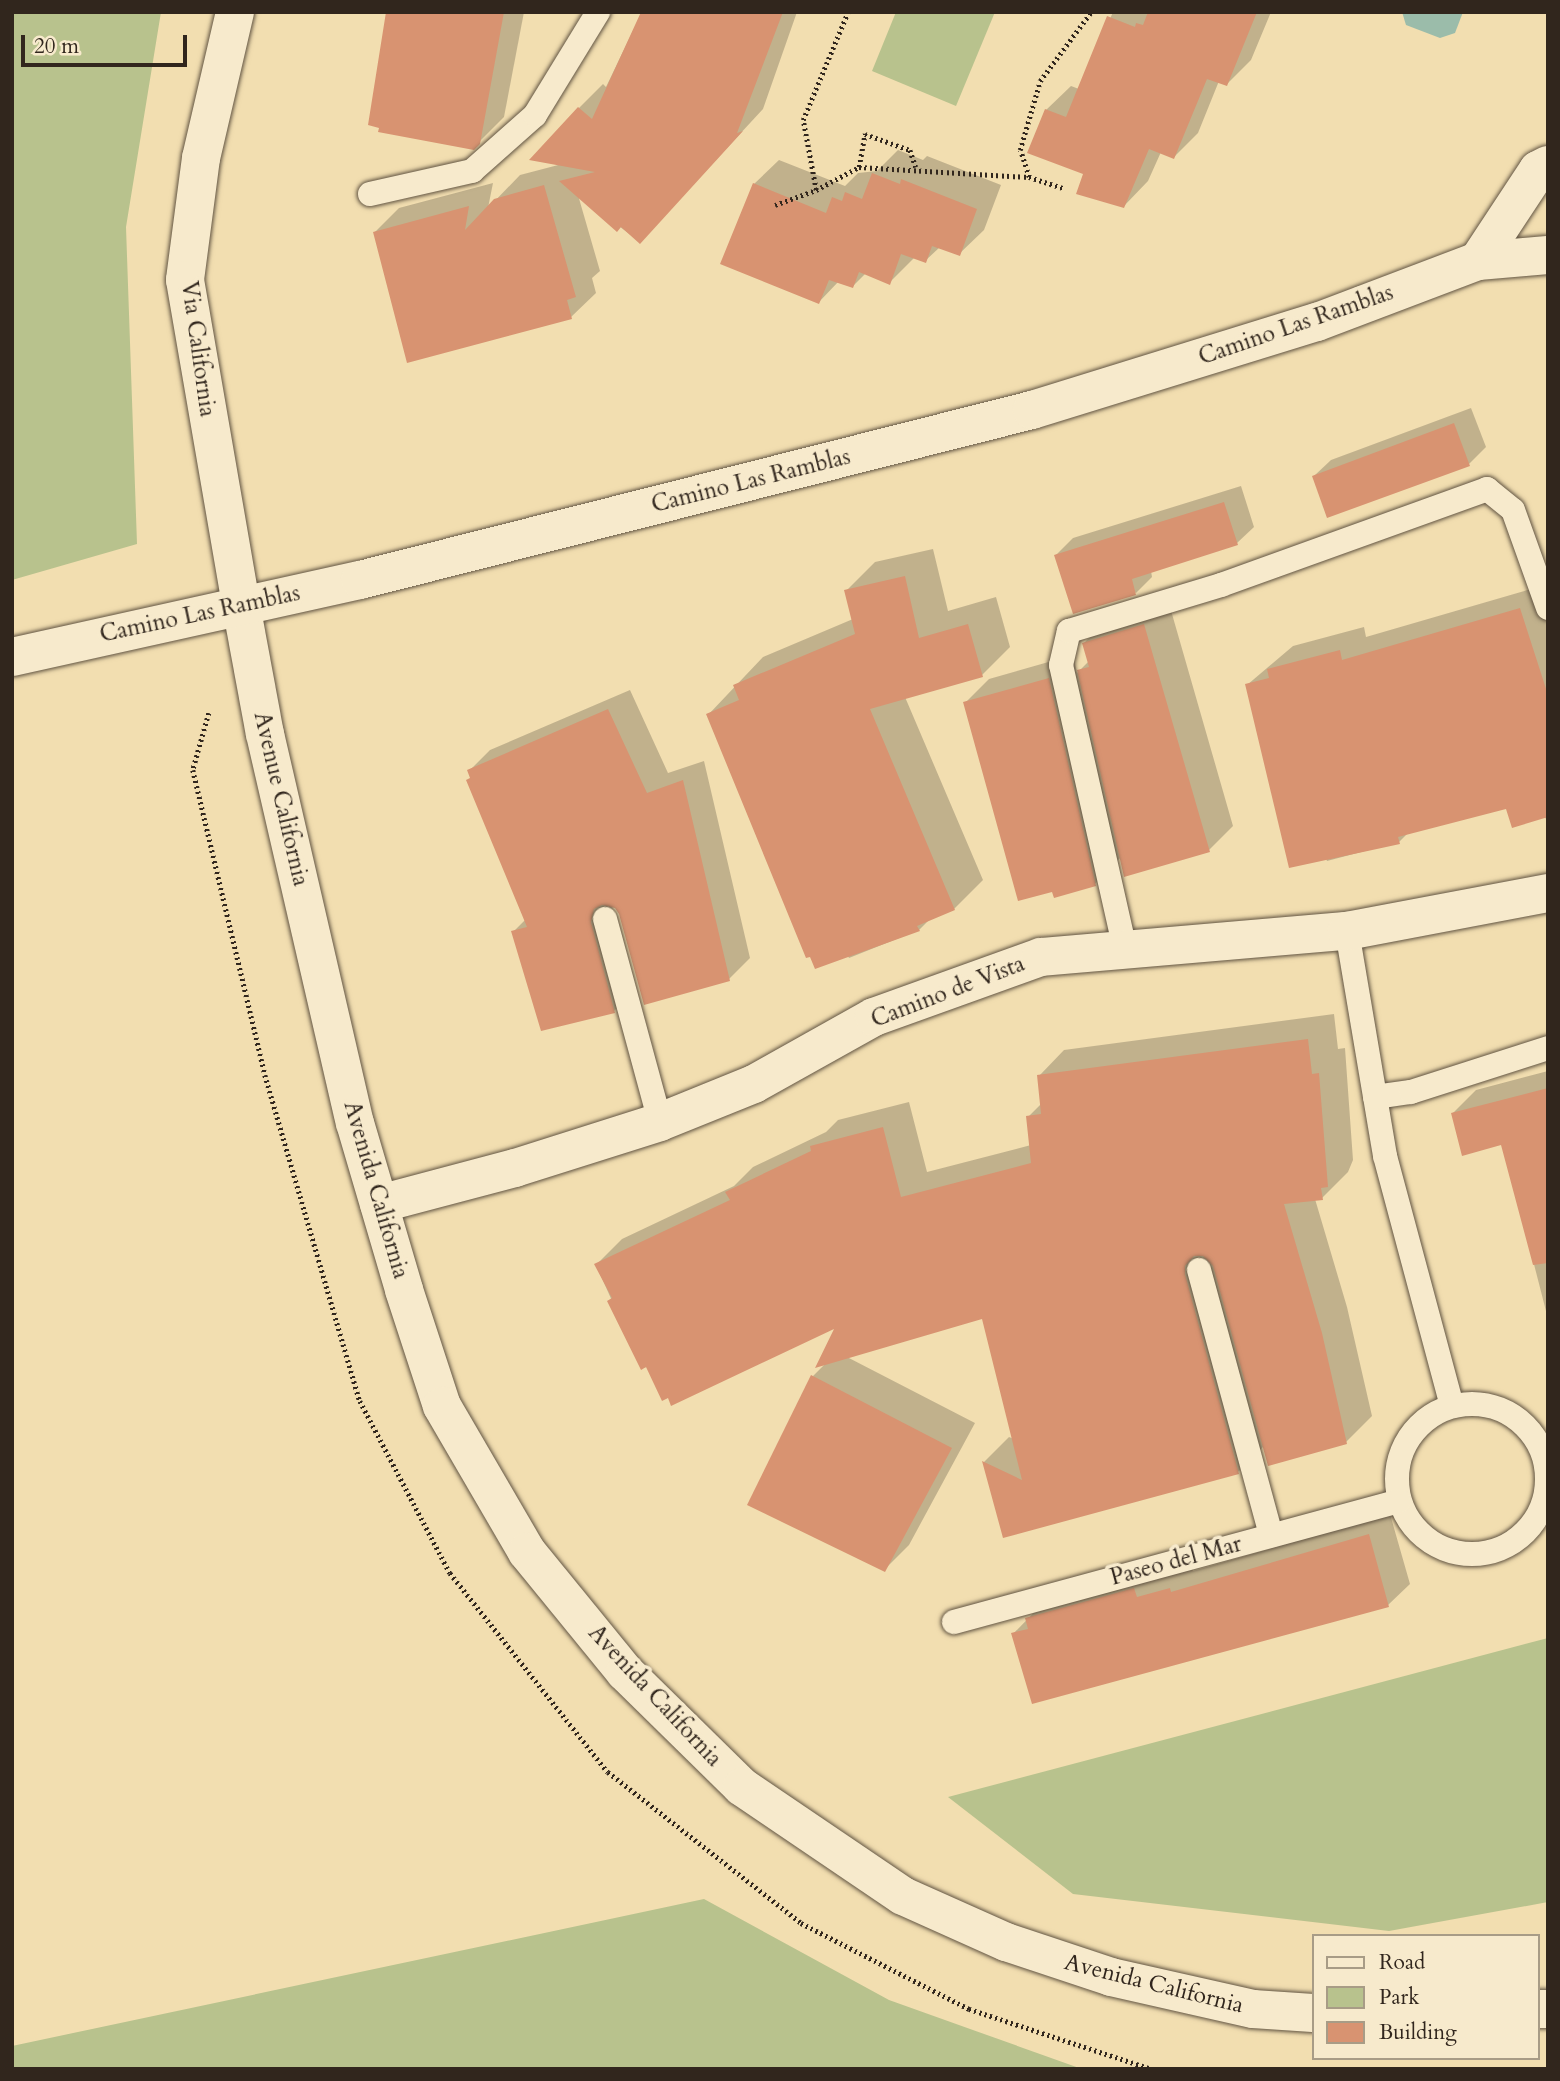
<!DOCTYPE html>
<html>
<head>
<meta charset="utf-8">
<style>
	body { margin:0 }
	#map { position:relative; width:1560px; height:2081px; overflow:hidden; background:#f2deb0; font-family:Cardo,serif }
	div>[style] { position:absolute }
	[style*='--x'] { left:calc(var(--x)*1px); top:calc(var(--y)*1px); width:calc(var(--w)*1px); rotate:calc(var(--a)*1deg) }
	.green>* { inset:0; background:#b8c28d }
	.water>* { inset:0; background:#9bbcaa }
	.shadow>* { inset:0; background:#0003 }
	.building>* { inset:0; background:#d89371 }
	.path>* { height:4.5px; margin-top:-2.25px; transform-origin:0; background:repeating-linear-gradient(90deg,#31261d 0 2px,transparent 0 5.5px) }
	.roads { filter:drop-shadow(0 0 2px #615442) drop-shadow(0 0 2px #615442) }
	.service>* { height:24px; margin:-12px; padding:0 12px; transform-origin:12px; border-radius:12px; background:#f7eacc }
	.service>.ring { margin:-12px; padding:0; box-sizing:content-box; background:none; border:24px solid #f7eacc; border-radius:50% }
	.minor>* { height:38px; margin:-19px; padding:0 19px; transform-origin:19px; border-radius:19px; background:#f7eacc }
	.tertiary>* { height:38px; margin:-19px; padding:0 19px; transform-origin:19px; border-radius:19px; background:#f7eacc }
	.secondary>* { height:38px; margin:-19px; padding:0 19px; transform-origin:19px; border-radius:19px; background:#f7eacc }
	span { translate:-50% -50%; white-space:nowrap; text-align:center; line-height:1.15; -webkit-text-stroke:7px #f7eacc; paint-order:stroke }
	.street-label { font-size:23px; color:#31261d }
	.frame { position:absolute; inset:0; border:14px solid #31261d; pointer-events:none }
	.legend { position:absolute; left:1312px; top:1934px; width:228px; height:126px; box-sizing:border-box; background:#f7eacc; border:2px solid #a89c86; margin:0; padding:9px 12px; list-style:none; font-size:21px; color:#31261d }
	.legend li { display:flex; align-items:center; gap:14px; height:35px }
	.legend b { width:35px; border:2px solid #a89c86 }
	.scale { position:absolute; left:21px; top:35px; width:166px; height:32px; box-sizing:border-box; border:4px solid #31261d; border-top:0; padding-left:9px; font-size:21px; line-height:24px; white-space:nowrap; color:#31261d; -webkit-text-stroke:5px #f7eacc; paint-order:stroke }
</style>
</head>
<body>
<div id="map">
	<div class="green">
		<div style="clip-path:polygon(12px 12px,161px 12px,126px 227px,137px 544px,12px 580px)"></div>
		<div style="clip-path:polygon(896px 12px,995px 12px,956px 106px,872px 71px)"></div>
		<div style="clip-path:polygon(1548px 1638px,1548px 1902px,1389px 1931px,1073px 1894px,948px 1797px)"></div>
		<div style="clip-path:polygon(704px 1899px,889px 2000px,1082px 2069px,12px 2069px,12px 2046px)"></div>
	</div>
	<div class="water">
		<div style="clip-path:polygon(1402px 12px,1463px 12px,1455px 33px,1440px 38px,1406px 25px)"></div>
	</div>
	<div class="shadow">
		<div style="clip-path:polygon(389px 12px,524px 12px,504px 117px,479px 142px)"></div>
		<div style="clip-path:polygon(642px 12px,797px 12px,763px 109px,640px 242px,578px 195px,600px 271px,592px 278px,596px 293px,571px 317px,375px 232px,399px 208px,493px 183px,488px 208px,520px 175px,562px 164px,579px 108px,603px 84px,606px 87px)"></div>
		<div style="clip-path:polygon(1113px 12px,1271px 12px,1251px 60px,1227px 84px,1219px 81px,1198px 133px,1174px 157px,1161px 152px,1148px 181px,1124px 206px,1086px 173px,1046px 110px,1071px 86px,1079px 89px)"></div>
		<div style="clip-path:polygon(898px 150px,923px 160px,927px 156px,1001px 185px,984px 230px,959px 254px,940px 247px,925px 261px,915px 257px,889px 283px,866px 273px,853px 286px,839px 281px,819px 302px,754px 184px,779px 160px,845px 186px,858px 173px,877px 171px)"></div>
		<div style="clip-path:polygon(1471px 408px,1486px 447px,1469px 464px,1314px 476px,1331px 460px)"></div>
		<div style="clip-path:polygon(1241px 486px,1254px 527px,1237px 543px,1151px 571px,1152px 577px,1136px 593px,1056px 555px,1073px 538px)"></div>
		<div style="clip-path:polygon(933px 549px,948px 611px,996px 597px,1010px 647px,982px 675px,905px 697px,983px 880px,954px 909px,930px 919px,919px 930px,849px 958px,708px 715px,763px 657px,853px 619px,846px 591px,875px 562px)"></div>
		<div style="clip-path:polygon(1548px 584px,1548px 819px,1508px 807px,1408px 833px,1399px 842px,1327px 861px,1247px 685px,1293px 646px,1364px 627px,1366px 637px)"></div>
		<div style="clip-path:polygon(1168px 600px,1233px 826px,1209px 850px,1121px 857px,1095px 884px,965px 703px,989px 679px,1073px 655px,1077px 673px,1089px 661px,1084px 643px,1108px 619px)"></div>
		<div style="clip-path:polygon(630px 690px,668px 773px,704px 761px,750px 958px,729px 979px,612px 906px,635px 990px,614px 1011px,513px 932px,526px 919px,469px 771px,490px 750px)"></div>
		<div style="clip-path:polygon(1334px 1014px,1338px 1049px,1345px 1048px,1353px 1160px,1348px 1172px,1322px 1198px,1315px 1199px,1347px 1307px,1372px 1416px,1346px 1442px,1264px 1446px,1238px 1472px,1004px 1536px,984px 1462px,1009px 1437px,1014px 1439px,983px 1317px,847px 1357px,975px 1423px,909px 1545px,884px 1570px,813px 1376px,826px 1363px,838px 1326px,642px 1368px,596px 1265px,622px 1239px,734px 1186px,753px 1167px,826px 1132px,838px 1120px,909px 1102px,927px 1172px,1031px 1145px,1028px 1117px,1042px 1103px,1039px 1076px,1064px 1050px)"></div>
		<div style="clip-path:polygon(1548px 1071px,1548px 1319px,1503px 1143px,1453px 1113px,1476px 1090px)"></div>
		<div style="clip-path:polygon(1390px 1514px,1410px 1584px,1388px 1605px,1013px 1634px,1049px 1597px,1192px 1567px,1193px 1571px)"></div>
	</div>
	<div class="building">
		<div style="clip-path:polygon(386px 12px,504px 12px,480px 144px,474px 150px,378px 132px,379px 128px,368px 125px)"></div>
		<div style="clip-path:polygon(641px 12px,783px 12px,737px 133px,743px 131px,640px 244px,621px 227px,617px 232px,559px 181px,595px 172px,529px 160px,578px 107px,592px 119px)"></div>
		<div style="clip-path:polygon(1148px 12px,1257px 12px,1227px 86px,1207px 79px,1174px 159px,1149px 149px,1124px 208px,1076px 194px,1083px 174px,1027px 153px,1045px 109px,1066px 117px,1107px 16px,1135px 27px,1136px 23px,1143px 25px)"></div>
		<div style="clip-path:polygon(872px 173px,900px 184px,901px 179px,977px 209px,960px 256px,932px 246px,926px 263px,901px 254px,890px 285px,859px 272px,853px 288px,829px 280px,819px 304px,720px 264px,753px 183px,826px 213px,832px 197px,842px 201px,845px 192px,862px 199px)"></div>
		<div style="clip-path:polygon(544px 185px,576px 297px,567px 300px,572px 319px,407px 363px,373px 232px,469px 206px,465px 230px,494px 199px)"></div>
		<div style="clip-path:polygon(1454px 423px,1470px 466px,1327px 518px,1312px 476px)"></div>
		<div style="clip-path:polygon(1224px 502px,1238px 545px,1132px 579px,1136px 595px,1073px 614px,1054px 555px)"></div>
		<div style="clip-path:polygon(905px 576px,919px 638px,968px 624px,983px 677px,870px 709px,955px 910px,917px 926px,920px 931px,815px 969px,810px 957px,806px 958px,706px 714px,739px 700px,733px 685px,855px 634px,844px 590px)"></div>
		<div style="clip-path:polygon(1520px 608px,1548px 695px,1548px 817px,1512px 828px,1506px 809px,1398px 837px,1400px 844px,1289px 868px,1245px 684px,1269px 678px,1267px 669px,1340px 650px,1342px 660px)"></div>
		<div style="clip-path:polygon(1144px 624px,1210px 852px,1124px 877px,1077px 670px,1089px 667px,1082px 643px)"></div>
		<div style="clip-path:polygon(1049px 678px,1096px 886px,1054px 898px,1052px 892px,1018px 901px,963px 702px)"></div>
		<div style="clip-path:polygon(608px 709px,647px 793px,683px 780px,730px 981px,644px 1005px,619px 914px,615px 908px,602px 905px,594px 909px,591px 922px,615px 1013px,541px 1031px,511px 931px,527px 927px,466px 780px,470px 778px,467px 770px)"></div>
		<div style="clip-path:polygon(1308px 1039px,1312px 1074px,1319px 1073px,1328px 1187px,1321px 1188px,1323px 1200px,1284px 1204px,1322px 1333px,1347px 1444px,1268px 1466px,1213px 1266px,1203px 1256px,1194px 1256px,1185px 1266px,1185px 1274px,1239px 1474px,1003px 1538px,982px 1461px,1022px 1480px,982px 1319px,815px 1368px,834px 1329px,671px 1406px,668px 1398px,662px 1401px,646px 1367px,641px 1370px,607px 1301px,612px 1298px,594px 1264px,730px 1200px,725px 1192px,811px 1151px,810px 1146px,883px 1127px,901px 1197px,1031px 1163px,1026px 1116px,1041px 1114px,1037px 1075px)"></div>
		<div style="clip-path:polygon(1548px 1088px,1548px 1263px,1533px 1265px,1501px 1145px,1462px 1156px,1451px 1113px)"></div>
		<div style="clip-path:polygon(811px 1375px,952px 1448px,885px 1572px,747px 1505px)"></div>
		<div style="clip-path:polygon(1369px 1534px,1389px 1607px,1032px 1704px,1011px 1633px,1028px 1629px,1025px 1618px,1134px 1588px,1137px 1597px,1170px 1588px,1171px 1592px)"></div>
	</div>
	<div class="path">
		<div style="--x:859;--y:167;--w:34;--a:-80"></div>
		<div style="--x:865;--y:134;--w:48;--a:19.6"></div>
		<div style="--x:910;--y:150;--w:18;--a:71"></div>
		<div style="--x:1029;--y:177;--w:28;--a:-108"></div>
		<div style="--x:1020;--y:150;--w:72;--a:-73.8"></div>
		<div style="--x:1040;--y:81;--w:86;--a:-53.5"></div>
		<div style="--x:816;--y:190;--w:71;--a:-100.5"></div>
		<div style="--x:803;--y:120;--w:117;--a:-67.4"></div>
		<div style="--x:775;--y:205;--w:44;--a:-20.1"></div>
		<div style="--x:816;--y:190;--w:49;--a:-28.1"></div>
		<div style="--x:859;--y:167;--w:170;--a:3.4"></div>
		<div style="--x:1029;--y:177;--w:36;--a:18"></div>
		<div style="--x:209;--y:713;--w:59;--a:105.7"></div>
		<div style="--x:193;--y:770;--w:313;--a:76.7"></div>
		<div style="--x:265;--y:1075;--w:340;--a:73.8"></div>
		<div style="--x:360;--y:1401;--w:194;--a:62.4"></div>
		<div style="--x:450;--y:1573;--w:254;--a:51.6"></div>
		<div style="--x:608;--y:1772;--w:245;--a:38"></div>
		<div style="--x:801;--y:1923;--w:189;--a:27.1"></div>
		<div style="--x:969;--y:2009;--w:192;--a:18.2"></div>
	</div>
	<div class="roads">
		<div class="service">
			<div style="--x:370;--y:194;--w:105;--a:-12.7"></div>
			<div style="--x:472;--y:171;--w:84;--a:-41.6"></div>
			<div style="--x:535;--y:115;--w:121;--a:-58.5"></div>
			<div style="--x:605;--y:919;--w:210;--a:74.8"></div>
			<div style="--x:1347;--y:931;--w:228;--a:80.4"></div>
			<div style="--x:1385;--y:1156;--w:259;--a:75"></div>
			<div style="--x:1125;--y:949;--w:291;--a:-102.7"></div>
			<div style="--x:1061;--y:665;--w:35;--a:-77"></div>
			<div style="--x:1069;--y:631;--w:159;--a:-16.8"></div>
			<div style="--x:1221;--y:585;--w:283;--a:-19.8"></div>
			<div style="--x:1487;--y:489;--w:33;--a:39"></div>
			<div style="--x:1513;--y:510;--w:104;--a:70.3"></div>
			<div style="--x:1375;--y:1097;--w:36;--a:-8"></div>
			<div style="--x:1411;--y:1092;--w:144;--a:-17.8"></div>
			<div style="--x:1199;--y:1270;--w:275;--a:74.8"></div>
			<div class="ring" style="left:1397px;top:1404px;width:126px;height:126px"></div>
			<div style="--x:954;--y:1622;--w:461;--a:-15.2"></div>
		</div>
		<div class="minor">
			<div style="--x:379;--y:1204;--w:141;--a:-14.8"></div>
			<div style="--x:515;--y:1168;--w:152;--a:-17.6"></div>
			<div style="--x:660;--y:1122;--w:101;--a:-22"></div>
			<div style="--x:754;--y:1084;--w:137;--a:-29.2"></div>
			<div style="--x:874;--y:1017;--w:177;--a:-19.8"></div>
			<div style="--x:1041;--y:957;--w:307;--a:-4.9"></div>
			<div style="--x:1347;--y:931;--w:205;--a:-10.7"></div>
		</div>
		<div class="tertiary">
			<div style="--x:241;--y:605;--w:131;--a:79.5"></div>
			<div style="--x:265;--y:734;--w:399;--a:77"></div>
			<div style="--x:355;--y:1123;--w:174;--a:73.6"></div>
			<div style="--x:404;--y:1290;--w:122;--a:71.9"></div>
			<div style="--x:442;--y:1406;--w:169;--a:59.8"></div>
			<div style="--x:527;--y:1552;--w:155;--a:50.8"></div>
			<div style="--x:625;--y:1672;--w:164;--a:44.5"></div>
			<div style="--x:742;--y:1787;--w:194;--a:34.1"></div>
			<div style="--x:903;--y:1896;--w:113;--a:24.1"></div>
			<div style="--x:1006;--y:1942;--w:111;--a:18.4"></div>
			<div style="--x:1111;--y:1977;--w:146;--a:12.7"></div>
			<div style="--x:1253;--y:2009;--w:60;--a:3.8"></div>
			<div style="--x:1537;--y:2009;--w:11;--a:0"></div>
		</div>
		<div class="secondary">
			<div style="--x:235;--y:12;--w:150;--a:103.1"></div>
			<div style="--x:201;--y:158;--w:123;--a:97.5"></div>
			<div style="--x:185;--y:280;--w:330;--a:80.2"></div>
			<div style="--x:1478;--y:261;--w:109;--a:-56.6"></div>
			<div style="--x:1538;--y:170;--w:11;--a:-27"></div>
			<div style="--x:12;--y:657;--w:356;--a:-12.5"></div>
			<div style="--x:360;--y:580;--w:693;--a:-14.2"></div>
			<div style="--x:1032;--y:410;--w:298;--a:-17.2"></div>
			<div style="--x:1317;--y:322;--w:172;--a:-20.8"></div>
			<div style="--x:1478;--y:261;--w:70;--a:-4.9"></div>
		</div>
	</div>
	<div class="street-label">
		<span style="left:1296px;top:325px;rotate:-19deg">Camino Las Ramblas</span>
		<span style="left:198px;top:349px;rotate:82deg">Via California</span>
		<span style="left:751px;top:481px;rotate:-14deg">Camino Las Ramblas</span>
		<span style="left:200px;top:614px;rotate:-12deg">Camino Las Ramblas</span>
		<span style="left:281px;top:799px;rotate:77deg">Avenue California</span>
		<span style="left:948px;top:992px;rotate:-21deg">Camino de Vista</span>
		<span style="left:376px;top:1190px;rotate:74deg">Avenida California</span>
		<span style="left:1176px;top:1561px;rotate:-15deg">Paseo del Mar</span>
		<span style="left:655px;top:1696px;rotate:47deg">Avenida California</span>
		<span style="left:1154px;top:1984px;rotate:14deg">Avenida California</span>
	</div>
	<div class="frame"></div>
	<ul class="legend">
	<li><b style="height:9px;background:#f7eacc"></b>Road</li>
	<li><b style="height:19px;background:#b8c28d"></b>Park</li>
	<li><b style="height:19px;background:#d89371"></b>Building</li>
	</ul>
	<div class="scale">20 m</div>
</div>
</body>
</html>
